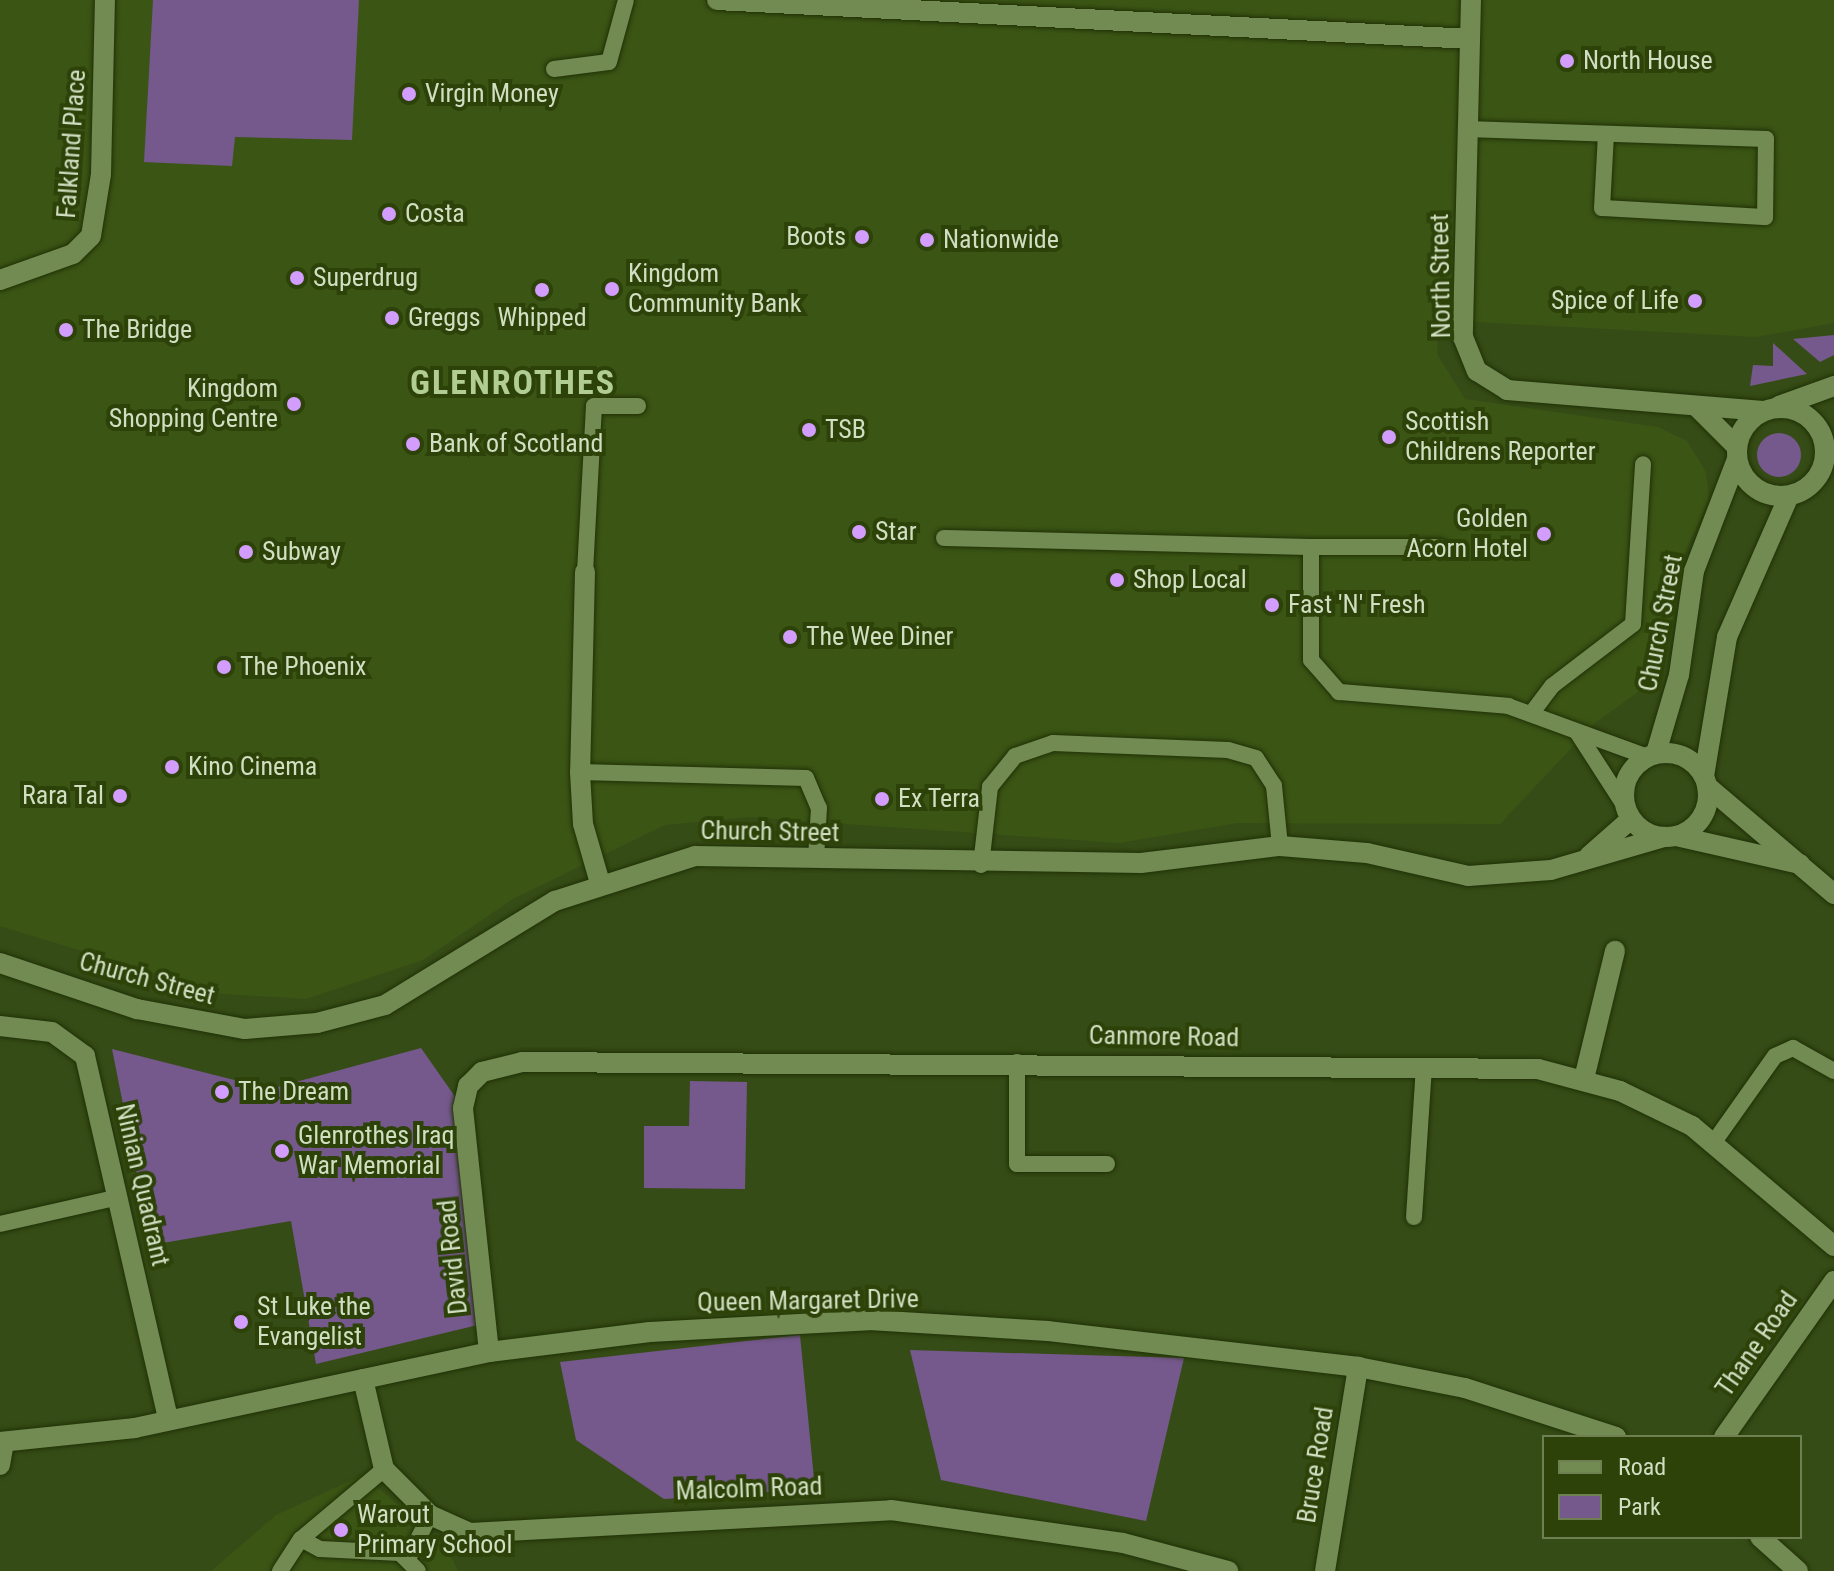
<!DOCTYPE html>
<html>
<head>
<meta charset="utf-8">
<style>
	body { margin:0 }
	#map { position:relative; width:1834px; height:1571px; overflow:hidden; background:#364c16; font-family:"Roboto Condensed",sans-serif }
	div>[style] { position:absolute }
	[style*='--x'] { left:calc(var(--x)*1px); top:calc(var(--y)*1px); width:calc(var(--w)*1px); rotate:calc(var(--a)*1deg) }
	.built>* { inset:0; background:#3b5515 }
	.green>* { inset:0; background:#75588c }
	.round { border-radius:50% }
	.roads { filter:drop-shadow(0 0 2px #203106) drop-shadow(0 0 2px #203106) }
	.service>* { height:16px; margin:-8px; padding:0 8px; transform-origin:8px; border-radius:8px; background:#718b53 }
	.minor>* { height:20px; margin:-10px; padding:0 10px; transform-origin:10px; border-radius:10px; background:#718b53 }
	.tertiary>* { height:20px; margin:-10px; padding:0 10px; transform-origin:10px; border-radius:10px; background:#718b53 }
	.tertiary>.ring { margin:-10px; padding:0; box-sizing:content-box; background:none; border:20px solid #718b53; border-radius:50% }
	.dots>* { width:22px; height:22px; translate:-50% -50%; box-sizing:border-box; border:4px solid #2c4208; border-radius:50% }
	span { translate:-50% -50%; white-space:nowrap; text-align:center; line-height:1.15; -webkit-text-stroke:8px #2c4208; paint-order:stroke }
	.poi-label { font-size:26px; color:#d0dec1 }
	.left { translate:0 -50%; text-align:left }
	.right { translate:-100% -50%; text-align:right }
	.street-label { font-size:26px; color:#d0dec1 }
	.district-label { font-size:34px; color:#b1cd93; font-weight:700; letter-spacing:2px }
	.legend { position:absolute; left:1542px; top:1435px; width:260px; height:104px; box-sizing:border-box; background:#2c4208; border:2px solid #6e8052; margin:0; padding:10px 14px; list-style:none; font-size:24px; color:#d0dec1 }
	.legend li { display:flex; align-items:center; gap:16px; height:40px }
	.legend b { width:40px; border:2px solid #6e8052 }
</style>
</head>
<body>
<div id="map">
	<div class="built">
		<div style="clip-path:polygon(0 0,1834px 0,1834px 323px,1756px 337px,1439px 320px,1437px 354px,1465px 399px,1658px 427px,1687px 441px,1706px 472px,1709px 499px,1684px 555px,1663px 674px,1595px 723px,1500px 824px,1237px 823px,1119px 843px,748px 817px,665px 825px,513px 899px,423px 960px,306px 999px,223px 994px,0 926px)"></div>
		<div style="clip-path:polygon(363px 1475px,445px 1545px,458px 1571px,211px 1571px,276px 1515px)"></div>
	</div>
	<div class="green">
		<div style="clip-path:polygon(153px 0,359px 0,352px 140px,235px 137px,232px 166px,144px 162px)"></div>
		<div style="clip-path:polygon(1834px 335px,1834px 355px,1820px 362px,1793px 339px)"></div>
		<div style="clip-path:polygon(1773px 343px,1807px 374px,1750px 386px,1753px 365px,1773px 366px)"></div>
		<div class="round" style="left:1757px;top:433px;width:44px;height:44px"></div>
		<div style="clip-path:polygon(421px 1048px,463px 1108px,486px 1323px,316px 1364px,291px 1221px,151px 1245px,112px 1049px,270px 1089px)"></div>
		<div style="clip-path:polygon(690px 1081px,747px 1082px,745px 1189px,644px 1188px,644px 1126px,689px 1126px)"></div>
		<div style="clip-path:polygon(800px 1335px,815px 1489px,664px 1499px,576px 1440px,560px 1362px)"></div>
		<div style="clip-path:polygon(910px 1350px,1184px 1358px,1146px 1521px,941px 1480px)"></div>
	</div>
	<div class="roads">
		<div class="service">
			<div style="--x:554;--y:69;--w:55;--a:-7.3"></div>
			<div style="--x:609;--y:62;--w:64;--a:-74.7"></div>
			<div style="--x:1467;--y:129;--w:299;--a:1.9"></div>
			<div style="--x:1766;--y:139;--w:78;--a:90.7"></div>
			<div style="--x:1765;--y:217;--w:163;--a:-176.8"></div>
			<div style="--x:1602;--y:208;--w:74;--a:-86.9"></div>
			<div style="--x:944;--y:538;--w:367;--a:1.4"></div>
			<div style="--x:1311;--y:547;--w:113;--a:90"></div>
			<div style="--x:1311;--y:660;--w:43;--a:48.8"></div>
			<div style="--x:1339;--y:692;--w:170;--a:4.7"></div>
			<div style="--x:1508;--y:706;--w:148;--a:20.1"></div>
			<div style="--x:1311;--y:547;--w:129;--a:0"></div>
			<div style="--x:585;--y:572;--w:166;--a:-86.9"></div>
			<div style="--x:594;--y:406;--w:44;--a:0"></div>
			<div style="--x:1531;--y:714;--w:35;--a:-53"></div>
			<div style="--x:1552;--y:686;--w:102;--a:-37.4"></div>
			<div style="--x:1633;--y:624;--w:160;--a:-86.4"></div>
			<div style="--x:1577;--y:732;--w:90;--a:57.2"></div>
			<div style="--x:580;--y:772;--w:226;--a:1.5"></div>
			<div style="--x:806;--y:778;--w:33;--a:67"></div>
			<div style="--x:819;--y:808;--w:50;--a:93.4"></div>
			<div style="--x:981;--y:865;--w:79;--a:-83.4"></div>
			<div style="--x:990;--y:787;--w:40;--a:-51"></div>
			<div style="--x:1015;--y:756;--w:40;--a:-18.9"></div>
			<div style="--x:1053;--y:743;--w:175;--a:2.3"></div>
			<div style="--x:1228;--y:750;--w:29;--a:16"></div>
			<div style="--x:1256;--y:758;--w:33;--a:57"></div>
			<div style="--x:1274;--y:786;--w:60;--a:84.3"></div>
			<div style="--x:1017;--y:1062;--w:102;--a:90"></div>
			<div style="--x:1017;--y:1164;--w:90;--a:0"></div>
			<div style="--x:1714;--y:1142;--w:105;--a:-54.7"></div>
			<div style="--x:1775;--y:1056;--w:20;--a:-24"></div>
			<div style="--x:1793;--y:1048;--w:47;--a:29.3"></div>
			<div style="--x:1414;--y:1217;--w:150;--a:-86.2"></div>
			<div style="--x:0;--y:1224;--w:122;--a:-12.8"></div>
			<div style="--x:301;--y:1539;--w:21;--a:28"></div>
			<div style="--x:320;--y:1549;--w:80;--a:2.9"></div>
			<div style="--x:400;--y:1553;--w:25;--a:45"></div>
			<div style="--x:409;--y:1557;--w:47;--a:-63.4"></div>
			<div style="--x:280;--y:1571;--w:38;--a:-57"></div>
			<div style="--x:301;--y:1539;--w:109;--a:-40.1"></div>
		</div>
		<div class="minor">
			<div style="--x:717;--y:0;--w:754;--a:2.96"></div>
			<div style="--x:1471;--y:0;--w:337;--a:91.4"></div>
			<div style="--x:1463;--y:337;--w:37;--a:68"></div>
			<div style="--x:1477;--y:371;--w:36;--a:32"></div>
			<div style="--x:1507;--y:390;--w:257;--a:4.7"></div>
			<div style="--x:0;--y:280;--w:77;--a:-19.6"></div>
			<div style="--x:73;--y:254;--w:25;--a:-45"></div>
			<div style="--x:91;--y:236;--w:63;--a:-80.8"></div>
			<div style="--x:101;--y:174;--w:174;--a:-88.7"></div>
			<div style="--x:1696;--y:406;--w:58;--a:45"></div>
			<div style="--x:585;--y:572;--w:200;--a:91.4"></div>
			<div style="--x:580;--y:772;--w:52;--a:86.7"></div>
			<div style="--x:583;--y:824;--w:61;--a:73.9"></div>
			<div style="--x:0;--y:1026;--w:52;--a:6.6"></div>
			<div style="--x:52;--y:1032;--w:41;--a:36"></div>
			<div style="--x:85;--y:1056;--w:371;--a:77.1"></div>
			<div style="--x:1584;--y:1079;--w:132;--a:-76.4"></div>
			<div style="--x:489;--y:1352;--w:245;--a:-96.1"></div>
			<div style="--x:463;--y:1108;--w:23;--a:-77"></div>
			<div style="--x:468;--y:1086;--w:20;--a:-45"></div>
			<div style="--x:482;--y:1072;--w:41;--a:-14"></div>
			<div style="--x:522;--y:1062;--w:1016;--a:0.39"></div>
			<div style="--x:1538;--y:1069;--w:85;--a:15"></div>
			<div style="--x:1620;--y:1091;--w:80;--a:25.9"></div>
			<div style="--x:1692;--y:1126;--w:186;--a:40.2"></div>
			<div style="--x:363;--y:1379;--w:92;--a:76.9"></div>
			<div style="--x:384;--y:1469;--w:65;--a:45"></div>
			<div style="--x:430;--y:1515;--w:44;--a:24.2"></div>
			<div style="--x:470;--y:1533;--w:422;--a:-3.1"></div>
			<div style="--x:891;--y:1510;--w:234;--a:8.1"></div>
			<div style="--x:1123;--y:1543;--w:109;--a:14.9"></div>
			<div style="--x:1724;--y:1437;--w:191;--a:-54.8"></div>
			<div style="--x:0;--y:1442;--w:136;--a:-5.9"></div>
			<div style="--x:135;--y:1428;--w:362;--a:-12.1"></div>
			<div style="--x:489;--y:1352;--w:162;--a:-7.1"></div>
			<div style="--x:650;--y:1332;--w:219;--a:-3.1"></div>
			<div style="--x:869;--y:1320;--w:179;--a:3.5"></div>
			<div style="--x:1048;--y:1331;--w:312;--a:6.6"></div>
			<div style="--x:1358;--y:1367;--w:109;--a:11.1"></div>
			<div style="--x:1465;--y:1388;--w:159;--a:18"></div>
			<div style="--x:0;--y:1465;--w:23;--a:-80"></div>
			<div style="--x:1760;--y:1537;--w:51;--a:41.8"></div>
			<div style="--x:1325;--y:1571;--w:207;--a:-80.8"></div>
		</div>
		<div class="tertiary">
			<div style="--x:1779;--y:406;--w:59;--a:-20"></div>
			<div class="ring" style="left:1737px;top:408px;width:68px;height:68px"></div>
			<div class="ring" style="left:1624px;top:753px;width:64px;height:64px"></div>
			<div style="--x:1656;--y:753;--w:81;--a:-73.6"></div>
			<div style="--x:1679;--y:675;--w:105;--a:-81.8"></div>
			<div style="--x:1694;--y:571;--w:120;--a:-69"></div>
			<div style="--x:1704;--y:776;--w:141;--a:-80.6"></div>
			<div style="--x:1727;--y:637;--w:154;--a:-66.3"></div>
			<div style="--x:1707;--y:786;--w:167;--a:40.4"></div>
			<div style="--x:1676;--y:836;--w:127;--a:12.7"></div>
			<div style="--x:1589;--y:856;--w:56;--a:-41.4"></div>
			<div style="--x:0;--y:963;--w:145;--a:18.6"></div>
			<div style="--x:137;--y:1009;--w:110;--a:10.5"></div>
			<div style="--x:245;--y:1029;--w:72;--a:-4.8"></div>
			<div style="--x:317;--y:1023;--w:70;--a:-14.8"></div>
			<div style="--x:385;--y:1005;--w:199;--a:-31.5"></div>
			<div style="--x:555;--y:901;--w:147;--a:-17.8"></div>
			<div style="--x:695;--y:856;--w:446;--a:0.9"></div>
			<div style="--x:1141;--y:863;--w:140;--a:-7"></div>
			<div style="--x:1280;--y:846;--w:87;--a:4.6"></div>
			<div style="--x:1367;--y:853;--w:104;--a:12.8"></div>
			<div style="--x:1468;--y:876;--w:83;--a:-4.1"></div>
			<div style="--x:1551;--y:870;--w:118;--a:-16.3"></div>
		</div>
	</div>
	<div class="dots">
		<div style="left:1567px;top:61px;background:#d29dfd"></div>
		<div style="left:409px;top:94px;background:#d29dfd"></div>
		<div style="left:389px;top:214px;background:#d29dfd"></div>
		<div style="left:862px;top:237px;background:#d29dfd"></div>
		<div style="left:927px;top:240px;background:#d29dfd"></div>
		<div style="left:297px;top:278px;background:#d29dfd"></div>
		<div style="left:612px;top:289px;background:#d29dfd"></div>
		<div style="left:542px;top:290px;background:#d29dfd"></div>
		<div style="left:1695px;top:301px;background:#d29dfd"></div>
		<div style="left:392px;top:318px;background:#d29dfd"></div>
		<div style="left:66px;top:330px;background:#d29dfd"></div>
		<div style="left:294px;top:404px;background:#d29dfd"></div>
		<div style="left:809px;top:430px;background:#d29dfd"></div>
		<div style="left:1389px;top:437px;background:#d29dfd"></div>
		<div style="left:413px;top:444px;background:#d29dfd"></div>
		<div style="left:859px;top:532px;background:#d29dfd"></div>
		<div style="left:1544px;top:534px;background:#d29dfd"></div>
		<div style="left:246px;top:552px;background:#d29dfd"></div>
		<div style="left:1117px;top:580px;background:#d29dfd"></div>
		<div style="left:1272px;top:605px;background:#d29dfd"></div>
		<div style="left:790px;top:637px;background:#d29dfd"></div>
		<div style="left:224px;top:667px;background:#d29dfd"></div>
		<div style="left:172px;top:767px;background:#d29dfd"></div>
		<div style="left:120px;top:796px;background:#d29dfd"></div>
		<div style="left:882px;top:799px;background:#d29dfd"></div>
		<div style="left:222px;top:1092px;background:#d29dfd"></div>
		<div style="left:282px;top:1151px;background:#d29dfd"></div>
		<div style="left:241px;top:1322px;background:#d29dfd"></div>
		<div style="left:341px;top:1530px;background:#d29dfd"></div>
	</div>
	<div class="poi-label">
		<span class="left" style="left:1583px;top:61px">North House</span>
		<span class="left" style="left:425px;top:94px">Virgin Money</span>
		<span class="left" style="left:405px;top:214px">Costa</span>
		<span class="right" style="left:846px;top:237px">Boots</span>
		<span class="left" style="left:943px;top:240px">Nationwide</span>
		<span class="left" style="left:628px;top:289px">Kingdom<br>Community Bank</span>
		<span class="left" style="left:313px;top:278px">Superdrug</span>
		<span class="right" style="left:1679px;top:301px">Spice of Life</span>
		<span class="left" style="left:408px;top:318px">Greggs</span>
		<span style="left:542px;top:318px">Whipped</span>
		<span class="left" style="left:82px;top:330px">The Bridge</span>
		<span class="right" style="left:278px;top:404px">Kingdom<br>Shopping Centre</span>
		<span class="left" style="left:1405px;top:437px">Scottish<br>Childrens Reporter</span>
		<span class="left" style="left:825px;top:430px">TSB</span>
		<span class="left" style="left:429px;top:444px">Bank of Scotland</span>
		<span class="right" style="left:1528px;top:534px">Golden<br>Acorn Hotel</span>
		<span class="left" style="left:875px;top:532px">Star</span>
		<span class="left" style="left:262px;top:552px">Subway</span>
		<span class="left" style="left:1133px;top:580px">Shop Local</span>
		<span class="left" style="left:1288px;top:605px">Fast 'N' Fresh</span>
		<span class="left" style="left:806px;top:637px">The Wee Diner</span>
		<span class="left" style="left:240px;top:667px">The Phoenix</span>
		<span class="left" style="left:188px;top:767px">Kino Cinema</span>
		<span class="right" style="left:104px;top:796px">Rara Tal</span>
		<span class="left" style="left:898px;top:799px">Ex Terra</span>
		<span class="left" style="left:238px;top:1092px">The Dream</span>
		<span class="left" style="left:298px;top:1151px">Glenrothes Iraq<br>War Memorial</span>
		<span class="left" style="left:257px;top:1322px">St Luke the<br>Evangelist</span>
		<span class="left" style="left:357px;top:1530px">Warout<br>Primary School</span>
	</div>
	<div class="street-label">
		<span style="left:72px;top:144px;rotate:-86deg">Falkland Place</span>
		<span style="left:1441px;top:276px;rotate:-91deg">North Street</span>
		<span style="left:1661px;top:623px;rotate:-79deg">Church Street</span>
		<span style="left:770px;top:832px;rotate:1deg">Church Street</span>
		<span style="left:147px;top:979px;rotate:15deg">Church Street</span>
		<span style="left:1164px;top:1037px;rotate:1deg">Canmore Road</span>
		<span style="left:142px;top:1185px;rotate:77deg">Ninian Quadrant</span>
		<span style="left:453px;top:1257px;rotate:-96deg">David Road</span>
		<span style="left:808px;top:1301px;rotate:-1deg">Queen Margaret Drive</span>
		<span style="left:1757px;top:1344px;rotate:-55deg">Thane Road</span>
		<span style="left:1316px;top:1465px;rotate:-81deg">Bruce Road</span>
		<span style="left:749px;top:1489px;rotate:-2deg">Malcolm Road</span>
	</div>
	<div class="district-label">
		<span style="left:513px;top:383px">GLENROTHES</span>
	</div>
	<ul class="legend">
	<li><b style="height:10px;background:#718b53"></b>Road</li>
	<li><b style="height:22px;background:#75588c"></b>Park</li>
	</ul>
</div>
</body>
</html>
